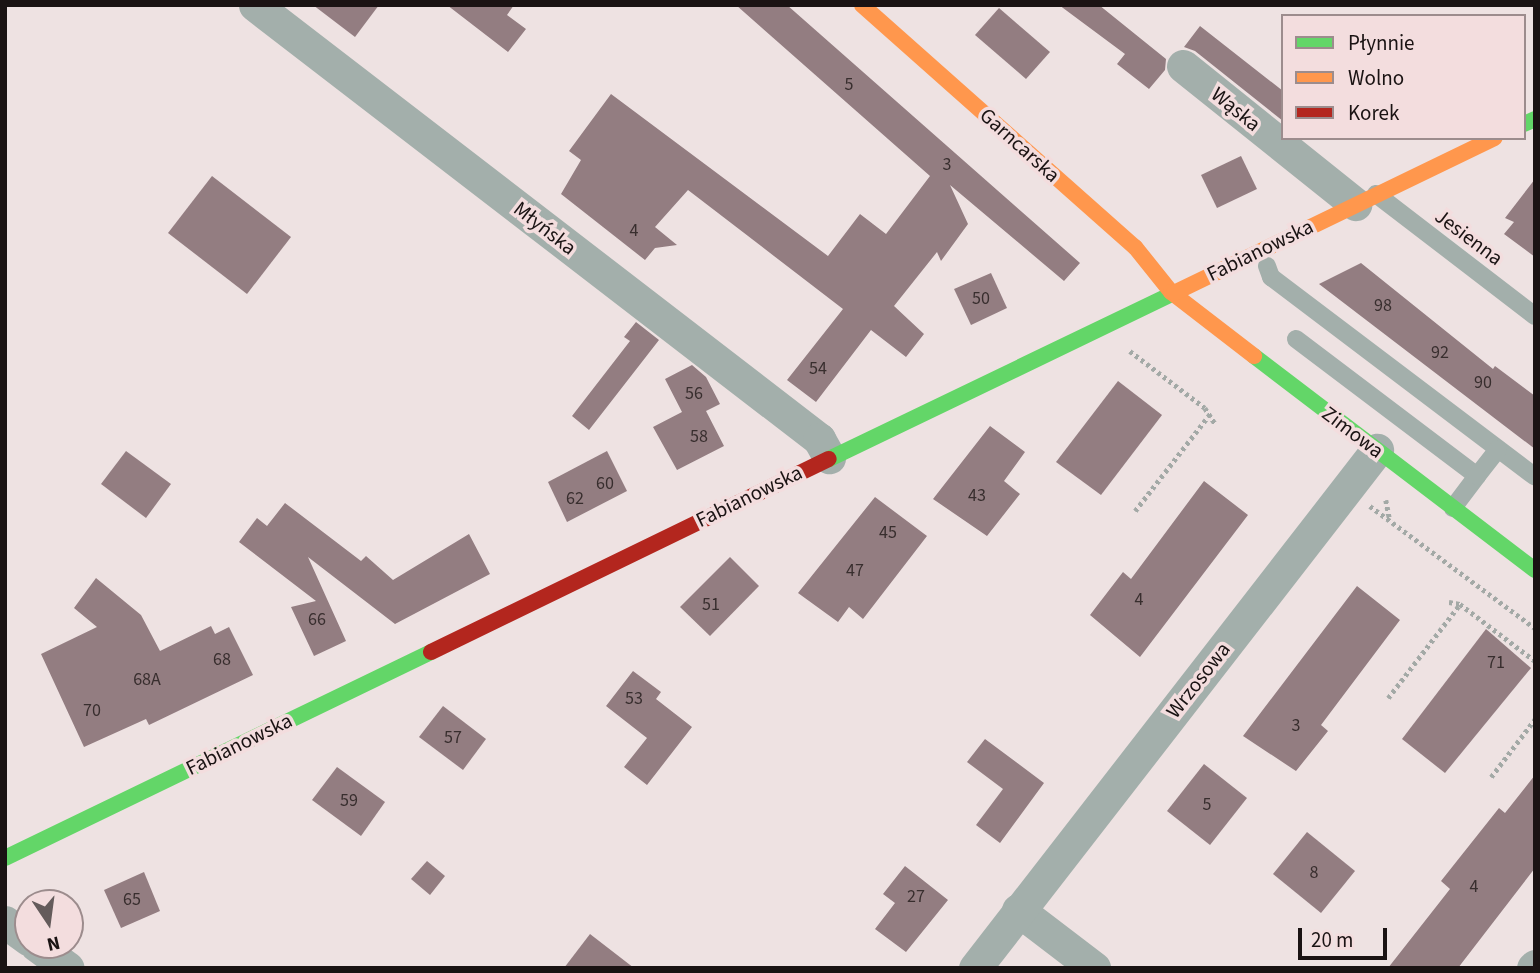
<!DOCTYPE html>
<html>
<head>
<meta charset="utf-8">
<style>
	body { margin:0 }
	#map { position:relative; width:1540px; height:973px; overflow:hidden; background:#eee2e2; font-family:"Source Sans 3",sans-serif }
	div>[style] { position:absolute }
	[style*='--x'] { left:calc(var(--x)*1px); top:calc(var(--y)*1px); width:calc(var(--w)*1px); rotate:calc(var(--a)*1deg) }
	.building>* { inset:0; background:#937d81 }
	.path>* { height:4.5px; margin-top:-2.25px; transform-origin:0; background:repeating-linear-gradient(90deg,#a3a9a6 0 3.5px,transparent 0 7px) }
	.lane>* { height:18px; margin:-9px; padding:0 9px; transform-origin:9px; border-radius:9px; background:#a3afab }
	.street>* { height:33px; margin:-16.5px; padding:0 16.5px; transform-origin:16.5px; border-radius:16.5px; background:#a3afab }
	.fast>* { height:16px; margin:-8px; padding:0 8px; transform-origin:8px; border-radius:8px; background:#63d668 }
	.slow>* { height:16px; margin:-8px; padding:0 8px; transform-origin:8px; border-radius:8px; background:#ff974d }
	.jam>* { height:16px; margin:-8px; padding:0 8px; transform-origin:8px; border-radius:8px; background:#b3261e }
	span { translate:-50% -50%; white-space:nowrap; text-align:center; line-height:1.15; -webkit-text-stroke:7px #f3ddde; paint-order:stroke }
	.number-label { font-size:18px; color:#382e2e }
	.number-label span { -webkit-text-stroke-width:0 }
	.street-label { font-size:21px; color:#1a1313 }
	.frame { position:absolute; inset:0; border:7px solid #1a1313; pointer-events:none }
	.legend { position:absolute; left:1281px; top:14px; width:245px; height:126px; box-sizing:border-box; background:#f3ddde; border:2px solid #9c8c8d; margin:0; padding:9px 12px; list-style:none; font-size:21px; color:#1a1313 }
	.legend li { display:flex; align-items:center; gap:14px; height:35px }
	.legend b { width:35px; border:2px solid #9c8c8d }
	.north { position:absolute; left:14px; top:889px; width:70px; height:70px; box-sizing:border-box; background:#f3ddde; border:2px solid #9c8c8d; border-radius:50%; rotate:167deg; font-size:19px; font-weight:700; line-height:28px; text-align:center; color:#1a1313 }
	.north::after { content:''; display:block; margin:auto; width:24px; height:32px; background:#645b5b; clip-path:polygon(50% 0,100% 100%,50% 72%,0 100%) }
	.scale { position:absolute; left:1298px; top:928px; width:89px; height:32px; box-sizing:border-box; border:4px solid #1a1313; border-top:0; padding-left:9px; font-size:21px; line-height:24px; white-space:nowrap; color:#1a1313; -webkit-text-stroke:5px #f3ddde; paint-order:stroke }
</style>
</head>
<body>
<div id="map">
	<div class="building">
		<div style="clip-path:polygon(313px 5px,379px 5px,355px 37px)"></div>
		<div style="clip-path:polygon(447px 5px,514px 5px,507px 15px,526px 29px,508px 52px)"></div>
		<div style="clip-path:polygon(736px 5px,787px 5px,1080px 263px,1064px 281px,950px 185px,968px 224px,941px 261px,937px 252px,894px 306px,924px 334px,906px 357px,871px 330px,816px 402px,787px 380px,843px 309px,688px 190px,655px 227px,677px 245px,655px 248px,645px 260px,561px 194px,581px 160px,569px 151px,611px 94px,828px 256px,860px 214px,886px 234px,930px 176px)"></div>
		<div style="clip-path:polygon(1059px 5px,1099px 5px,1166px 59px,1165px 70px,1149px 89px,1117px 64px,1125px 54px)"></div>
		<div style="clip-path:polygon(999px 8px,1050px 52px,1026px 79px,975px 35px)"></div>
		<div style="clip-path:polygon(1200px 26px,1283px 91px,1283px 121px,1195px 51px,1184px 47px)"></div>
		<div style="clip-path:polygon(1241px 156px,1257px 189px,1217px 208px,1201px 175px)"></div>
		<div style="clip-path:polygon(212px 176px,291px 237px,247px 294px,168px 233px)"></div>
		<div style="clip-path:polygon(1535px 179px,1535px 257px,1504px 234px,1514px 222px,1505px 218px)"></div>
		<div style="clip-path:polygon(1361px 263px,1493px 369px,1495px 366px,1535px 396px,1535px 449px,1319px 284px)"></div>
		<div style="clip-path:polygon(991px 273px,1007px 308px,971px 325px,954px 289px)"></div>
		<div style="clip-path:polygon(636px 322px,659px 340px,589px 430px,572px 416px,630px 341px,624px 337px)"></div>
		<div style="clip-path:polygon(692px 365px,706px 377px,720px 404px,706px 411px,724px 446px,677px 470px,653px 427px,682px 412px,665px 379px)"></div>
		<div style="clip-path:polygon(1118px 381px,1162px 415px,1101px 495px,1056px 462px)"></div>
		<div style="clip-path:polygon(990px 426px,1025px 452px,1004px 481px,1020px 494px,987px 536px,933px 499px)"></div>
		<div style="clip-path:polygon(126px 451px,171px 484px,146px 518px,101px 484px)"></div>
		<div style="clip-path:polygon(607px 451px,627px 491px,567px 522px,548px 482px)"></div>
		<div style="clip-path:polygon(1204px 481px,1248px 515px,1140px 657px,1090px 615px,1123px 572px,1131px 579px)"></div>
		<div style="clip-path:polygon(875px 497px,927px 536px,863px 619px,849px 607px,838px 622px,798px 593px)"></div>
		<div style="clip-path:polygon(285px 503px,361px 561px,366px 556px,393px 580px,469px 534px,490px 574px,395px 624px,308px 557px,346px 641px,314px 656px,291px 607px,316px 601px,239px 542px,257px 518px,267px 526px)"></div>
		<div style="clip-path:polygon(730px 557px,759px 586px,710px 636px,680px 607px)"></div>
		<div style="clip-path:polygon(96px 578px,141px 615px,160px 651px,211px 626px,215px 634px,229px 627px,253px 675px,149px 725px,146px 719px,84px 747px,41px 654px,97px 627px,74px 608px)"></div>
		<div style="clip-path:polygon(1357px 586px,1400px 620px,1321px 725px,1328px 731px,1296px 771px,1243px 736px)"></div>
		<div style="clip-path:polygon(1486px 629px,1531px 668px,1445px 773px,1402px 739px)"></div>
		<div style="clip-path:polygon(633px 671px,661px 692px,656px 699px,692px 727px,647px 785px,624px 767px,647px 738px,606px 706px)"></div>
		<div style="clip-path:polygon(443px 706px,486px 739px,463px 770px,419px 737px)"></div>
		<div style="clip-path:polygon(985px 739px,1044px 783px,1000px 843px,976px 825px,1003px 789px,967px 762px)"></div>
		<div style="clip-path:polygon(1204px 764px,1247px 798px,1210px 845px,1167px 811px)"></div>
		<div style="clip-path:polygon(337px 767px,385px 802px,361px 836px,312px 800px)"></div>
		<div style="clip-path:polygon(1535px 775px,1535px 868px,1458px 968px,1388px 968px,1450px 889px,1441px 881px,1499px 808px,1505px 813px)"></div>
		<div style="clip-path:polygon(1307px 832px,1355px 871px,1321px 913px,1273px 874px)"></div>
		<div style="clip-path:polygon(427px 861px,445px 876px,430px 895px,411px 879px)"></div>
		<div style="clip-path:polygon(905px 866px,948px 900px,906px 952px,875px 929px,895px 903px,883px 894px)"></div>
		<div style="clip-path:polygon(144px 872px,160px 911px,121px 928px,104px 890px)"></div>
		<div style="clip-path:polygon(590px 934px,634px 968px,564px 968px)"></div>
	</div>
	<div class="path">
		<div style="--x:1130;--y:351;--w:94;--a:37.2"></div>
		<div style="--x:1205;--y:408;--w:20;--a:57"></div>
		<div style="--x:1386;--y:500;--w:21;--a:79"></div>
		<div style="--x:1370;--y:506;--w:205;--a:36.5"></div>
		<div style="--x:1135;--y:511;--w:123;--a:-52.3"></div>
		<div style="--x:1449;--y:602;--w:11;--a:10"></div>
		<div style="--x:1460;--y:604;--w:94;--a:37.2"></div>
		<div style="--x:1388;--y:698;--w:118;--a:-52.5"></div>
		<div style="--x:1491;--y:777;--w:73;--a:-52.8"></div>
	</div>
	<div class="lane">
		<div style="--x:1376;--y:194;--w:200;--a:37.5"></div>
		<div style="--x:1267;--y:266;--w:12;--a:70"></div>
		<div style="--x:1271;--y:277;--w:331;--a:37.1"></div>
		<div style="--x:1296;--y:339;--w:227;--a:37.1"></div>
		<div style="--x:1477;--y:476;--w:40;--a:127"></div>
		<div style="--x:1477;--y:476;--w:34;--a:-52"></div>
	</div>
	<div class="street">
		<div style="--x:255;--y:5;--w:712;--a:37.58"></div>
		<div style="--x:819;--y:439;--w:21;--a:61"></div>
		<div style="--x:1183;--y:66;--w:221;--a:38.7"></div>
		<div style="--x:1018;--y:910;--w:96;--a:37.3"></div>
		<div style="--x:5;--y:922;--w:29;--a:36"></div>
		<div style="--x:36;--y:945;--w:39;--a:36"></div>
		<div style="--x:975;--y:968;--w:656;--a:-52.19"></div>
		<div style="--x:1533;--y:968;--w:3;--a:-45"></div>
	</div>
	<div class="fast">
		<div style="--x:1524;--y:124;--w:12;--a:-24"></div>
		<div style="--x:1254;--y:356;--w:353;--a:37.3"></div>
		<div style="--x:829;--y:459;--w:383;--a:-25.7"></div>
		<div style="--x:5;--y:858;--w:473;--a:-25.8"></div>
	</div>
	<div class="slow">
		<div style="--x:862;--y:5;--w:365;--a:41.6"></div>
		<div style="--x:1135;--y:247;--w:58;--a:51.3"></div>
		<div style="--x:1171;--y:292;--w:105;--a:37.6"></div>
		<div style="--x:1174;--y:293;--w:356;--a:-25.8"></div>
	</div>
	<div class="jam">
		<div style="--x:431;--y:652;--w:442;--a:-25.9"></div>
	</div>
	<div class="number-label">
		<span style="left:849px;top:85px">5</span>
		<span style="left:947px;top:165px">3</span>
		<span style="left:634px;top:231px">4</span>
		<span style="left:981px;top:299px">50</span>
		<span style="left:1383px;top:306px">98</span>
		<span style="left:1440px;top:353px">92</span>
		<span style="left:818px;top:369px">54</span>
		<span style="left:1483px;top:383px">90</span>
		<span style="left:694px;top:394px">56</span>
		<span style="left:699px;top:437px">58</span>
		<span style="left:605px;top:484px">60</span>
		<span style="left:977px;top:496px">43</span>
		<span style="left:575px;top:499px">62</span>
		<span style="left:888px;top:533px">45</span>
		<span style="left:855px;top:571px">47</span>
		<span style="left:1139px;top:600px">4</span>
		<span style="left:711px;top:605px">51</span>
		<span style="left:317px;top:620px">66</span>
		<span style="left:222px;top:660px">68</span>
		<span style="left:1496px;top:663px">71</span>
		<span style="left:147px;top:680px">68A</span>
		<span style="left:634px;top:699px">53</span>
		<span style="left:92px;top:711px">70</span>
		<span style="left:1296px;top:726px">3</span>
		<span style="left:453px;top:738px">57</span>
		<span style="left:349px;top:801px">59</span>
		<span style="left:1207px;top:805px">5</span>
		<span style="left:1314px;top:873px">8</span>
		<span style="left:1474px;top:887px">4</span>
		<span style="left:916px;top:897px">27</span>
		<span style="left:132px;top:900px">65</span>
	</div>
	<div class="street-label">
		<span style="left:1236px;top:109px;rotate:39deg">Wąska</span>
		<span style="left:1020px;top:145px;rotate:42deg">Garncarska</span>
		<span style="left:545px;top:228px;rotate:38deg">Młyńska</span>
		<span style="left:1469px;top:237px;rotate:37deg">Jesienna</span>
		<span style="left:1260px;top:250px;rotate:-26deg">Fabianowska</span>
		<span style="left:1353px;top:432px;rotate:37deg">Zimowa</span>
		<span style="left:749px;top:496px;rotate:-26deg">Fabianowska</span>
		<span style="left:1198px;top:680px;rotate:-52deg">Wrzosowa</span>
		<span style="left:239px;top:744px;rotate:-26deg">Fabianowska</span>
	</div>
	<div class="frame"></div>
	<ul class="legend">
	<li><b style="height:9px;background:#63d668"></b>Płynnie</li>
	<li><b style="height:9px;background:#ff974d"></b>Wolno</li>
	<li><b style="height:9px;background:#b3261e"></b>Korek</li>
	</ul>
	<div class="north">N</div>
	<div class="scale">20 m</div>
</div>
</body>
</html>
